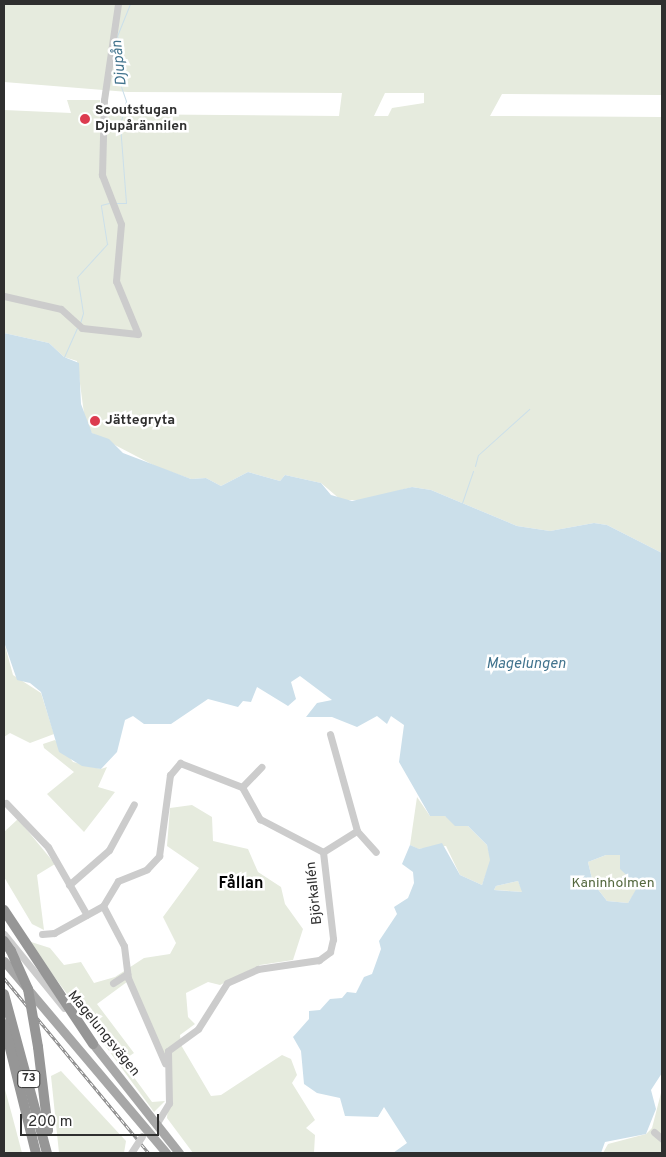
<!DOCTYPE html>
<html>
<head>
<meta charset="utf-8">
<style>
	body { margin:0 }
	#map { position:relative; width:666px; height:1157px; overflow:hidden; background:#fff; font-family:Overpass,sans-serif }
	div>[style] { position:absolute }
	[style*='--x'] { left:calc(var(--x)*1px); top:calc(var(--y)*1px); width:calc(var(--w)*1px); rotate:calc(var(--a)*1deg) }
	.green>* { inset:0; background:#e6ebde }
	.water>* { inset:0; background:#cbdfea }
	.stream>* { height:1px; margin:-0.5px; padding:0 0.5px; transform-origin:0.5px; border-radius:0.5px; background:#cbdfea }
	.minor>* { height:7px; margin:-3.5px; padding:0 3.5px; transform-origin:3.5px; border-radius:3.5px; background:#ccc }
	.major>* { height:9px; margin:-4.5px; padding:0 4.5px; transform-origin:4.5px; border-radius:4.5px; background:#a7a7a7 }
	.highway>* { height:10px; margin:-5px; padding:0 5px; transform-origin:5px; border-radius:5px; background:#969696 }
	.rail>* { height:3px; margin-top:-1.5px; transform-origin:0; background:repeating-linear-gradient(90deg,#fff 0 4px,#848484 0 8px); box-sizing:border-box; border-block:1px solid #848484 }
	.minor-bridge>* { height:7px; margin:-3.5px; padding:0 3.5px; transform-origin:3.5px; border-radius:3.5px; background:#ccc }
	.highway-bridge>* { height:10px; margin:-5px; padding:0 5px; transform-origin:5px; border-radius:5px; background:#969696 }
	.dots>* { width:14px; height:14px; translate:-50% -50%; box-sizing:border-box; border:2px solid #fff; border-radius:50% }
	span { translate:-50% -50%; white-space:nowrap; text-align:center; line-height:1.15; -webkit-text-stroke:5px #fff; paint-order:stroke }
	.shield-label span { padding:1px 4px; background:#fff; border:1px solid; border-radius:4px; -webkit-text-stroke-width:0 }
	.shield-label { font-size:12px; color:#2f2f2f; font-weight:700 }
	.poi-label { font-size:14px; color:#2f2f2f; font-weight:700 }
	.left { translate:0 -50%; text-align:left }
	.park-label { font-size:14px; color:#54683e }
	.street-label { font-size:14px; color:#2f2f2f }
	.water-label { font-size:15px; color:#41738d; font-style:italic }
	.quarter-label { font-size:16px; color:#000; font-weight:700 }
	.frame { position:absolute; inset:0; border:5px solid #2f2f2f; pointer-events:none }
	.scale { position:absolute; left:20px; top:1114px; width:139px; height:22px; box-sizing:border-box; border:2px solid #2f2f2f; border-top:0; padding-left:6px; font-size:15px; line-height:18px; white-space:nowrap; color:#2f2f2f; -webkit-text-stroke:4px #fff; paint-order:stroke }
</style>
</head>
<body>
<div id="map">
	<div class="green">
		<div style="clip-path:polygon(evenodd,4px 4px,662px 4px,662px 95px,502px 94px,490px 116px,662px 117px,662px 553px,607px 525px,594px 523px,550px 531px,517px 526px,431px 490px,412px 487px,365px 500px,341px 500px,321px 483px,285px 475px,280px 481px,248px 472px,221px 486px,206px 478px,191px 479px,157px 467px,92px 433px,85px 421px,77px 361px,64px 357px,49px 343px,4px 333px,4px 110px,71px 113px,67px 100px,100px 100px,101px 114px,339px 116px,342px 93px,128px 92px,4px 82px,4px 4px,385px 93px,424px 93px,424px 103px,392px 108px,388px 116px,374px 116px,385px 93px)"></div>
		<div style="clip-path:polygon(4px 642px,13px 675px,41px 693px,54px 734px,30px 743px,10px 733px,4px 737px)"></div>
		<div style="clip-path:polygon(55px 740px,73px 762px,101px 769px,107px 767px,98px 787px,115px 792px,84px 832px,47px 794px,74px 772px,44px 748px,43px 744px)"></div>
		<div style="clip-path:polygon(417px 797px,430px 816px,445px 816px,468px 826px,487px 845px,491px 860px,482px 885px,460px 875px,446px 846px,418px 849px,410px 845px)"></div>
		<div style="clip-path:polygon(192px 805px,212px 817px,213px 841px,248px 849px,258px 872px,281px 887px,285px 904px,303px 929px,293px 960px,260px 965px,220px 985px,208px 982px,186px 993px,188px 1017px,195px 1024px,180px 1035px,181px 1045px,211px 1096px,221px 1095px,282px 1055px,291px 1059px,297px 1075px,292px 1083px,315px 1120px,306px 1128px,315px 1135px,314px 1153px,193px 1153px,167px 1118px,171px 1074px,131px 979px,97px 1004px,134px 1053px,122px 1061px,152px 1102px,165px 1101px,154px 1112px,28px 941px,50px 948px,64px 965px,81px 962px,94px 983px,115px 977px,144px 958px,170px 954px,176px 943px,163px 917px,199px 868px,167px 846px,170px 808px)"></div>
		<div style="clip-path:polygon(18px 819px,55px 864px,37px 875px,44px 930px,32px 924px,4px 877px,4px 832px)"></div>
		<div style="clip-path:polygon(606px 855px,620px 855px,639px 886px,628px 903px,607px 901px,593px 883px,588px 862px)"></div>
		<div style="clip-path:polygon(518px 881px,523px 892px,494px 890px,496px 886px)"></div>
		<div style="clip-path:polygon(61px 1071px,126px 1141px,124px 1153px,59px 1153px,51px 1076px)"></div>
		<div style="clip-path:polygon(4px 1086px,12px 1115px,22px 1153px,4px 1153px)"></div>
		<div style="clip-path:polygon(662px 1089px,662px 1153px,603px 1153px,608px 1144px,646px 1134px,652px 1128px)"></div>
	</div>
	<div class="water">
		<div style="clip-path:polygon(evenodd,4px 333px,49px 343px,64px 357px,79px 363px,81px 404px,92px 433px,109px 439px,123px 453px,191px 479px,206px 478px,221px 486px,248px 472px,280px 481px,285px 475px,321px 483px,331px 495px,352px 501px,412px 487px,431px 490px,517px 526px,550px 531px,594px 523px,607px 525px,662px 553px,662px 1073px,651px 1090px,656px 1109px,646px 1134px,605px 1142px,601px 1153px,393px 1153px,407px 1143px,384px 1107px,378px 1117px,345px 1116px,340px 1098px,317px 1093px,304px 1084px,301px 1051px,293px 1037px,309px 1019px,309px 1011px,320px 1010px,330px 999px,342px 998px,347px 992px,356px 993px,364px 977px,372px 974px,381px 949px,379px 941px,397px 914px,394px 907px,408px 898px,414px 883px,413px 872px,402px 864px,410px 845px,419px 849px,442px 843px,460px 875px,482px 885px,490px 860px,487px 845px,468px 826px,455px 826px,445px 816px,430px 816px,399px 762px,404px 725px,391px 716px,387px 724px,377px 716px,357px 727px,332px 717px,306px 717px,317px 703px,332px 700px,300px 676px,291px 682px,296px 699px,288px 706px,257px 687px,251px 702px,243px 701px,238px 707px,208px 699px,171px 724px,144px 724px,133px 716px,125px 720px,117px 752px,101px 769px,82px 766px,59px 752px,41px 692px,30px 683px,17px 680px,4px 642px,4px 333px,606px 855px,620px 855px,620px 869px,638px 886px,628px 903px,607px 901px,593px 883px,588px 862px,606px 855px,4px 333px,518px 881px,522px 892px,494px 890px,496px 886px,518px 881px)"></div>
	</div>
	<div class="stream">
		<div style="--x:116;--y:203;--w:10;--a:0"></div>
		<div style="--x:126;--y:203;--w:78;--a:-94.4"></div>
		<div style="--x:120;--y:125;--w:25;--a:-76"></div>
		<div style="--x:126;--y:101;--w:18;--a:-109"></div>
		<div style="--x:120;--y:84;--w:38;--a:-88"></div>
		<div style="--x:121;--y:46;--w:11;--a:-112"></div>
		<div style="--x:117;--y:36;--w:35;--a:-68"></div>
		<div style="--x:80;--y:323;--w:10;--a:-73"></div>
		<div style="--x:83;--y:313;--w:36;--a:-99"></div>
		<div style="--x:77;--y:277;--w:45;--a:-47.7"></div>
		<div style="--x:107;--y:244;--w:39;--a:-99"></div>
		<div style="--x:101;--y:205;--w:8;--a:-14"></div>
		<div style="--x:64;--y:357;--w:32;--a:-66"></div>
		<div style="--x:475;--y:466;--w:11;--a:-75"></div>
		<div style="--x:478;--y:455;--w:69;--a:-42"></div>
		<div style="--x:462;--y:503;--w:34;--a:-71"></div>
	</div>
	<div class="minor">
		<div style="--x:4;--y:296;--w:58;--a:12.8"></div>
		<div style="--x:61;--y:309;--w:28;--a:42"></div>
		<div style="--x:82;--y:328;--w:56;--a:6.1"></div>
		<div style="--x:138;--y:334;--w:57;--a:-112.5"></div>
		<div style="--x:116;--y:281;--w:57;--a:-85"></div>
		<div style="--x:121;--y:224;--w:53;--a:-111.2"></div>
		<div style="--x:102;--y:175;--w:75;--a:-88.5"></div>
		<div style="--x:104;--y:100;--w:97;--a:-81.7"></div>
		<div style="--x:330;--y:734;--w:101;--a:74.4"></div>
		<div style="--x:357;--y:831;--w:28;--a:48"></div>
		<div style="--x:242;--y:787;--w:28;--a:-46"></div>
		<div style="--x:6;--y:803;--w:61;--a:46.3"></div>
		<div style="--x:48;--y:847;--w:78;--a:60.2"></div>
		<div style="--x:323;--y:852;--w:40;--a:-32"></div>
		<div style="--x:69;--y:885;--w:53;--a:-41.2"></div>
		<div style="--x:109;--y:850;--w:52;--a:-61.5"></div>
		<div style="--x:103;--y:906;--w:29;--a:-59"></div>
		<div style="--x:118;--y:881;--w:31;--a:-22"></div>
		<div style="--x:147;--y:869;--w:18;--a:-47"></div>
		<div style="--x:159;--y:856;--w:82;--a:-82.3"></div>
		<div style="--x:170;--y:775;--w:16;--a:-50"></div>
		<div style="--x:180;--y:763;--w:66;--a:21.2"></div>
		<div style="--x:242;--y:787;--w:37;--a:61"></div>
		<div style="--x:260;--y:819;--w:71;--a:27.6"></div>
		<div style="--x:323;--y:852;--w:88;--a:83.4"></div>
		<div style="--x:333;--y:939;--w:13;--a:103"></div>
		<div style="--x:330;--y:952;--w:14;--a:144"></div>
		<div style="--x:319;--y:960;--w:62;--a:171.6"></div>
		<div style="--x:258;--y:969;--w:34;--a:156"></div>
		<div style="--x:227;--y:983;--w:54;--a:122.2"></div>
		<div style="--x:198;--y:1029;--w:37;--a:144"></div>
		<div style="--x:168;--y:1051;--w:52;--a:88.9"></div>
		<div style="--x:169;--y:1103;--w:23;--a:121"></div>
		<div style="--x:103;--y:906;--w:45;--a:62.3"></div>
		<div style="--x:124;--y:946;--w:32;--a:83"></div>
		<div style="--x:128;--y:978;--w:93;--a:66.5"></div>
		<div style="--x:4;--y:934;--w:95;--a:51"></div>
		<div style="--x:42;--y:934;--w:12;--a:-5"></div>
		<div style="--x:54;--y:933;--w:56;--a:-28.9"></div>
		<div style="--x:113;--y:983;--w:17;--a:-33"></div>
		<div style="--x:654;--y:1132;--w:11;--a:41"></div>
	</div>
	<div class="major">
		<div style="--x:4;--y:961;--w:251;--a:49.8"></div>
		<div style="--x:93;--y:1044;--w:139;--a:51.7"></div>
	</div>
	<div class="highway">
		<div style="--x:4;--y:910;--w:161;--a:56.4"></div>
		<div style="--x:4;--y:941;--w:12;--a:55"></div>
		<div style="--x:4;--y:994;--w:165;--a:74.9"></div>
		<div style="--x:4;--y:1024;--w:133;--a:76.1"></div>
		<div style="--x:38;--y:1047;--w:84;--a:83.1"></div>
	</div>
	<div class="rail">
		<div style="--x:4;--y:978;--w:227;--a:50.4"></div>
	</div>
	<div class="minor-bridge">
		<div style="--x:131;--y:1153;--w:20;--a:-57"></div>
	</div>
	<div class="highway-bridge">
		<div style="--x:11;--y:951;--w:42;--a:65.9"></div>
		<div style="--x:28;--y:989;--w:59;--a:80.2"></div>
	</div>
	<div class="dots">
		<div style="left:85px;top:119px;background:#dc3b4f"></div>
		<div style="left:95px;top:421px;background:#dc3b4f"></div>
	</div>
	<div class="shield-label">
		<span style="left:29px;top:1079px">73</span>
	</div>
	<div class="poi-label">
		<span class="left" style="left:95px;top:119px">Scoutstugan<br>Djupårännilen</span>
		<span class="left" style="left:105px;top:421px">Jättegryta</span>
	</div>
	<div class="park-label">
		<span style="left:613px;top:884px">Kaninholmen</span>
	</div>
	<div class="street-label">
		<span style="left:315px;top:893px;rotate:-96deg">Björkallén</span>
		<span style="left:103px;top:1034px;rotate:51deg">Magelungsvägen</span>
	</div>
	<div class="water-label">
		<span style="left:120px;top:63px;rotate:-96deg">Djupån</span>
		<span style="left:526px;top:665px">Magelungen</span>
	</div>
	<div class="quarter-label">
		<span style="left:241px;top:884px">Fållan</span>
	</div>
	<div class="frame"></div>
	<div class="scale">200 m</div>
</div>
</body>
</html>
